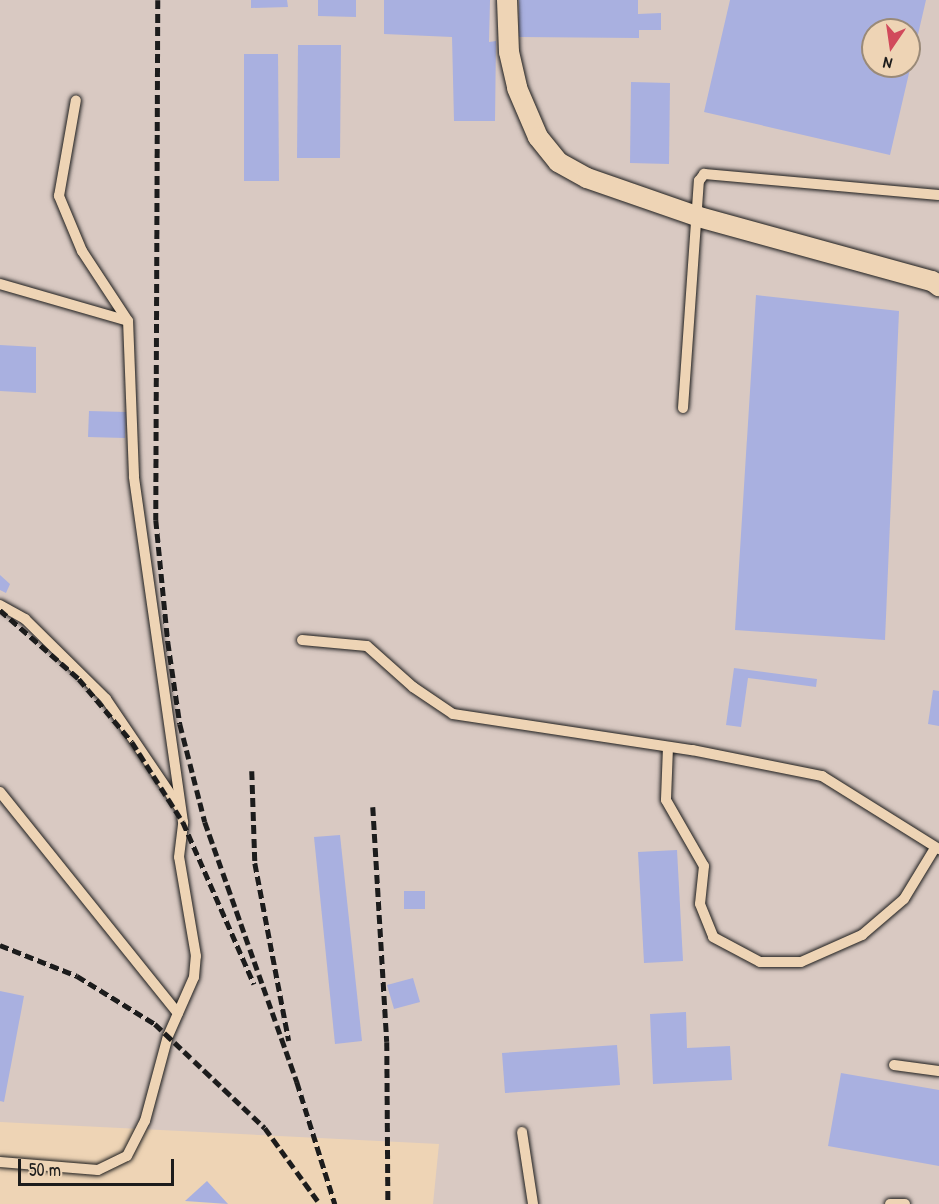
<!DOCTYPE html>
<html>
<head>
<meta charset="utf-8">
<style>
	body { margin:0 }
	#map { position:relative; width:939px; height:1204px; overflow:hidden; background:#eed4b5; font-family:"Patrick Hand",sans-serif }
	div>[style] { position:absolute }
	[style*='--x'] { left:calc(var(--x)*1px); top:calc(var(--y)*1px); width:calc(var(--w)*1px); rotate:calc(var(--a)*1deg) }
	.built>* { inset:0; background:#d9c9c2 }
	.building>* { inset:0; background:#a9b0e0 }
	.roads { filter:drop-shadow(0 0 2px #1c1c1c) drop-shadow(0 0 2px #1c1c1c) }
	.service>* { height:10px; margin:-5px; padding:0 5px; transform-origin:5px; border-radius:5px; background:#eed4b5 }
	.minor>* { height:20px; margin:-10px; padding:0 10px; transform-origin:10px; border-radius:10px; background:#eed4b5 }
	.rail>* { height:4.5px; margin-top:-2.25px; transform-origin:0; background:repeating-linear-gradient(90deg,#1c1c1c 0 9px,transparent 0 13.5px) }
	span { translate:-50% -50%; white-space:nowrap; text-align:center; line-height:1.15; -webkit-text-stroke:5px #eed4b5; paint-order:stroke }
	.north { position:absolute; left:861px; top:18px; width:60px; height:60px; box-sizing:border-box; background:#eed4b5; border:2px solid #9a8a78; border-radius:50%; rotate:193deg; font-size:16px; font-weight:700; line-height:24px; text-align:center; color:#1c1c1c }
	.north::after { content:''; display:block; margin:auto; width:21px; height:27px; background:#d1495b; clip-path:polygon(50% 0,100% 100%,50% 72%,0 100%) }
	.scale { position:absolute; left:18px; top:1159px; width:156px; height:27px; box-sizing:border-box; border:3px solid #1c1c1c; border-top:0; padding-left:8px; font-size:18px; line-height:21px; white-space:nowrap; color:#1c1c1c; -webkit-text-stroke:4px #eed4b5; paint-order:stroke }
</style>
</head>
<body>
<div id="map">
	<div class="built">
		<div style="clip-path:polygon(evenodd,0 0,939px 0,939px 1204px,433px 1204px,439px 1144px,0 1122px,0 0,873px 30px,909px 30px,909px 66px,873px 66px,873px 30px)"></div>
	</div>
	<div class="building">
		<div style="clip-path:polygon(251px 0,287px 0,288px 7px,251px 8px)"></div>
		<div style="clip-path:polygon(318px 0,356px 0,356px 17px,318px 16px)"></div>
		<div style="clip-path:polygon(384px 0,490px 0,489px 42px,496px 41px,495px 121px,454px 121px,452px 37px,384px 34px)"></div>
		<div style="clip-path:polygon(519px 0,638px 0,638px 14px,661px 13px,661px 30px,639px 30px,639px 38px,519px 37px)"></div>
		<div style="clip-path:polygon(evenodd,730px 0,926px 0,890px 155px,704px 112px,730px 0,873px 30px,909px 30px,909px 66px,873px 66px,873px 30px)"></div>
		<div style="clip-path:polygon(298px 45px,341px 45px,340px 158px,297px 158px)"></div>
		<div style="clip-path:polygon(244px 54px,278px 54px,279px 181px,244px 181px)"></div>
		<div style="clip-path:polygon(631px 82px,670px 83px,669px 164px,630px 163px)"></div>
		<div style="clip-path:polygon(756px 295px,899px 311px,885px 640px,735px 630px)"></div>
		<div style="clip-path:polygon(0 345px,36px 347px,36px 393px,0 391px)"></div>
		<div style="clip-path:polygon(89px 411px,126px 412px,125px 438px,88px 437px)"></div>
		<div style="clip-path:polygon(0 575px,10px 584px,6px 593px,0 590px)"></div>
		<div style="clip-path:polygon(734px 668px,817px 679px,816px 687px,748px 678px,741px 727px,726px 725px)"></div>
		<div style="clip-path:polygon(933px 690px,939px 691px,939px 726px,928px 724px)"></div>
		<div style="clip-path:polygon(340px 835px,362px 1041px,335px 1044px,314px 837px)"></div>
		<div style="clip-path:polygon(677px 850px,683px 961px,644px 963px,638px 852px)"></div>
		<div style="clip-path:polygon(404px 891px,425px 891px,425px 909px,404px 909px)"></div>
		<div style="clip-path:polygon(413px 978px,420px 1002px,394px 1009px,387px 985px)"></div>
		<div style="clip-path:polygon(0 991px,24px 996px,4px 1102px,0 1101px)"></div>
		<div style="clip-path:polygon(686px 1012px,687px 1048px,730px 1046px,732px 1080px,653px 1084px,650px 1014px)"></div>
		<div style="clip-path:polygon(617px 1045px,620px 1085px,505px 1093px,502px 1053px)"></div>
		<div style="clip-path:polygon(841px 1073px,939px 1090px,939px 1166px,828px 1146px)"></div>
		<div style="clip-path:polygon(207px 1181px,228px 1204px,185px 1201px)"></div>
	</div>
	<div class="roads">
		<div class="service">
			<div style="--x:0;--y:284;--w:133;--a:16.1"></div>
			<div style="--x:683;--y:408;--w:228;--a:-86"></div>
			<div style="--x:699;--y:181;--w:9;--a:-54"></div>
			<div style="--x:704;--y:174;--w:236;--a:5.1"></div>
			<div style="--x:0;--y:605;--w:29;--a:29"></div>
			<div style="--x:25;--y:619;--w:114;--a:44.6"></div>
			<div style="--x:106;--y:699;--w:130;--a:55.9"></div>
			<div style="--x:302;--y:640;--w:65;--a:5.3"></div>
			<div style="--x:367;--y:646;--w:62;--a:41.7"></div>
			<div style="--x:413;--y:687;--w:48;--a:34"></div>
			<div style="--x:453;--y:714;--w:242;--a:8.6"></div>
			<div style="--x:692;--y:750;--w:133;--a:11.3"></div>
			<div style="--x:822;--y:776;--w:138;--a:32"></div>
			<div style="--x:668;--y:747;--w:53;--a:92.2"></div>
			<div style="--x:666;--y:800;--w:76;--a:60.1"></div>
			<div style="--x:704;--y:866;--w:38;--a:96"></div>
			<div style="--x:700;--y:904;--w:35;--a:68"></div>
			<div style="--x:713;--y:937;--w:53;--a:28"></div>
			<div style="--x:760;--y:962;--w:41;--a:0"></div>
			<div style="--x:801;--y:962;--w:67;--a:-23.9"></div>
			<div style="--x:862;--y:935;--w:55;--a:-40.6"></div>
			<div style="--x:904;--y:899;--w:60;--a:-58.7"></div>
			<div style="--x:0;--y:792;--w:284;--a:51.2"></div>
			<div style="--x:894;--y:1065;--w:45;--a:7.6"></div>
			<div style="--x:522;--y:1132;--w:73;--a:81.3"></div>
			<div style="--x:0;--y:1162;--w:98;--a:4.7"></div>
			<div style="--x:98;--y:1170;--w:32;--a:-26"></div>
			<div style="--x:127;--y:1156;--w:39;--a:-63"></div>
			<div style="--x:145;--y:1121;--w:88;--a:-74.9"></div>
			<div style="--x:168;--y:1036;--w:64;--a:-66.2"></div>
			<div style="--x:194;--y:977;--w:21;--a:-85"></div>
			<div style="--x:196;--y:956;--w:100;--a:-99.7"></div>
			<div style="--x:179;--y:857;--w:35;--a:-83"></div>
			<div style="--x:183;--y:822;--w:349;--a:-98.1"></div>
			<div style="--x:134;--y:476;--w:155;--a:-92.2"></div>
			<div style="--x:128;--y:321;--w:84;--a:-123.3"></div>
			<div style="--x:82;--y:251;--w:60;--a:-112.7"></div>
			<div style="--x:59;--y:196;--w:97;--a:-80"></div>
			<div style="--x:890;--y:1204;--w:15;--a:0"></div>
		</div>
		<div class="minor">
			<div style="--x:507;--y:0;--w:52;--a:87.8"></div>
			<div style="--x:509;--y:52;--w:37;--a:77"></div>
			<div style="--x:517;--y:88;--w:53;--a:66.8"></div>
			<div style="--x:538;--y:137;--w:32;--a:51"></div>
			<div style="--x:558;--y:162;--w:33;--a:29"></div>
			<div style="--x:587;--y:178;--w:119;--a:19.2"></div>
			<div style="--x:699;--y:217;--w:242;--a:15.4"></div>
			<div style="--x:932;--y:281;--w:9;--a:36"></div>
		</div>
	</div>
	<div class="rail">
		<div style="--x:158;--y:0;--w:520;--a:90.22"></div>
		<div style="--x:156;--y:520;--w:123;--a:84.4"></div>
		<div style="--x:168;--y:642;--w:83;--a:81.7"></div>
		<div style="--x:180;--y:724;--w:101;--a:75.7"></div>
		<div style="--x:205;--y:822;--w:276;--a:70.5"></div>
		<div style="--x:297;--y:1082;--w:128;--a:72.7"></div>
		<div style="--x:0;--y:610;--w:105;--a:41.1"></div>
		<div style="--x:79;--y:679;--w:82;--a:49.9"></div>
		<div style="--x:132;--y:742;--w:95;--a:57.5"></div>
		<div style="--x:183;--y:822;--w:177;--a:66.3"></div>
		<div style="--x:252;--y:771;--w:92;--a:88.1"></div>
		<div style="--x:255;--y:863;--w:181;--a:79.2"></div>
		<div style="--x:373;--y:807;--w:235;--a:86.6"></div>
		<div style="--x:387;--y:1042;--w:162;--a:89.6"></div>
		<div style="--x:0;--y:945;--w:83;--a:21.9"></div>
		<div style="--x:77;--y:976;--w:92;--a:31.6"></div>
		<div style="--x:155;--y:1024;--w:151;--a:43.4"></div>
		<div style="--x:265;--y:1128;--w:94;--a:54.1"></div>
	</div>
	<div class="north">N</div>
	<div class="scale">50 m</div>
</div>
</body>
</html>
